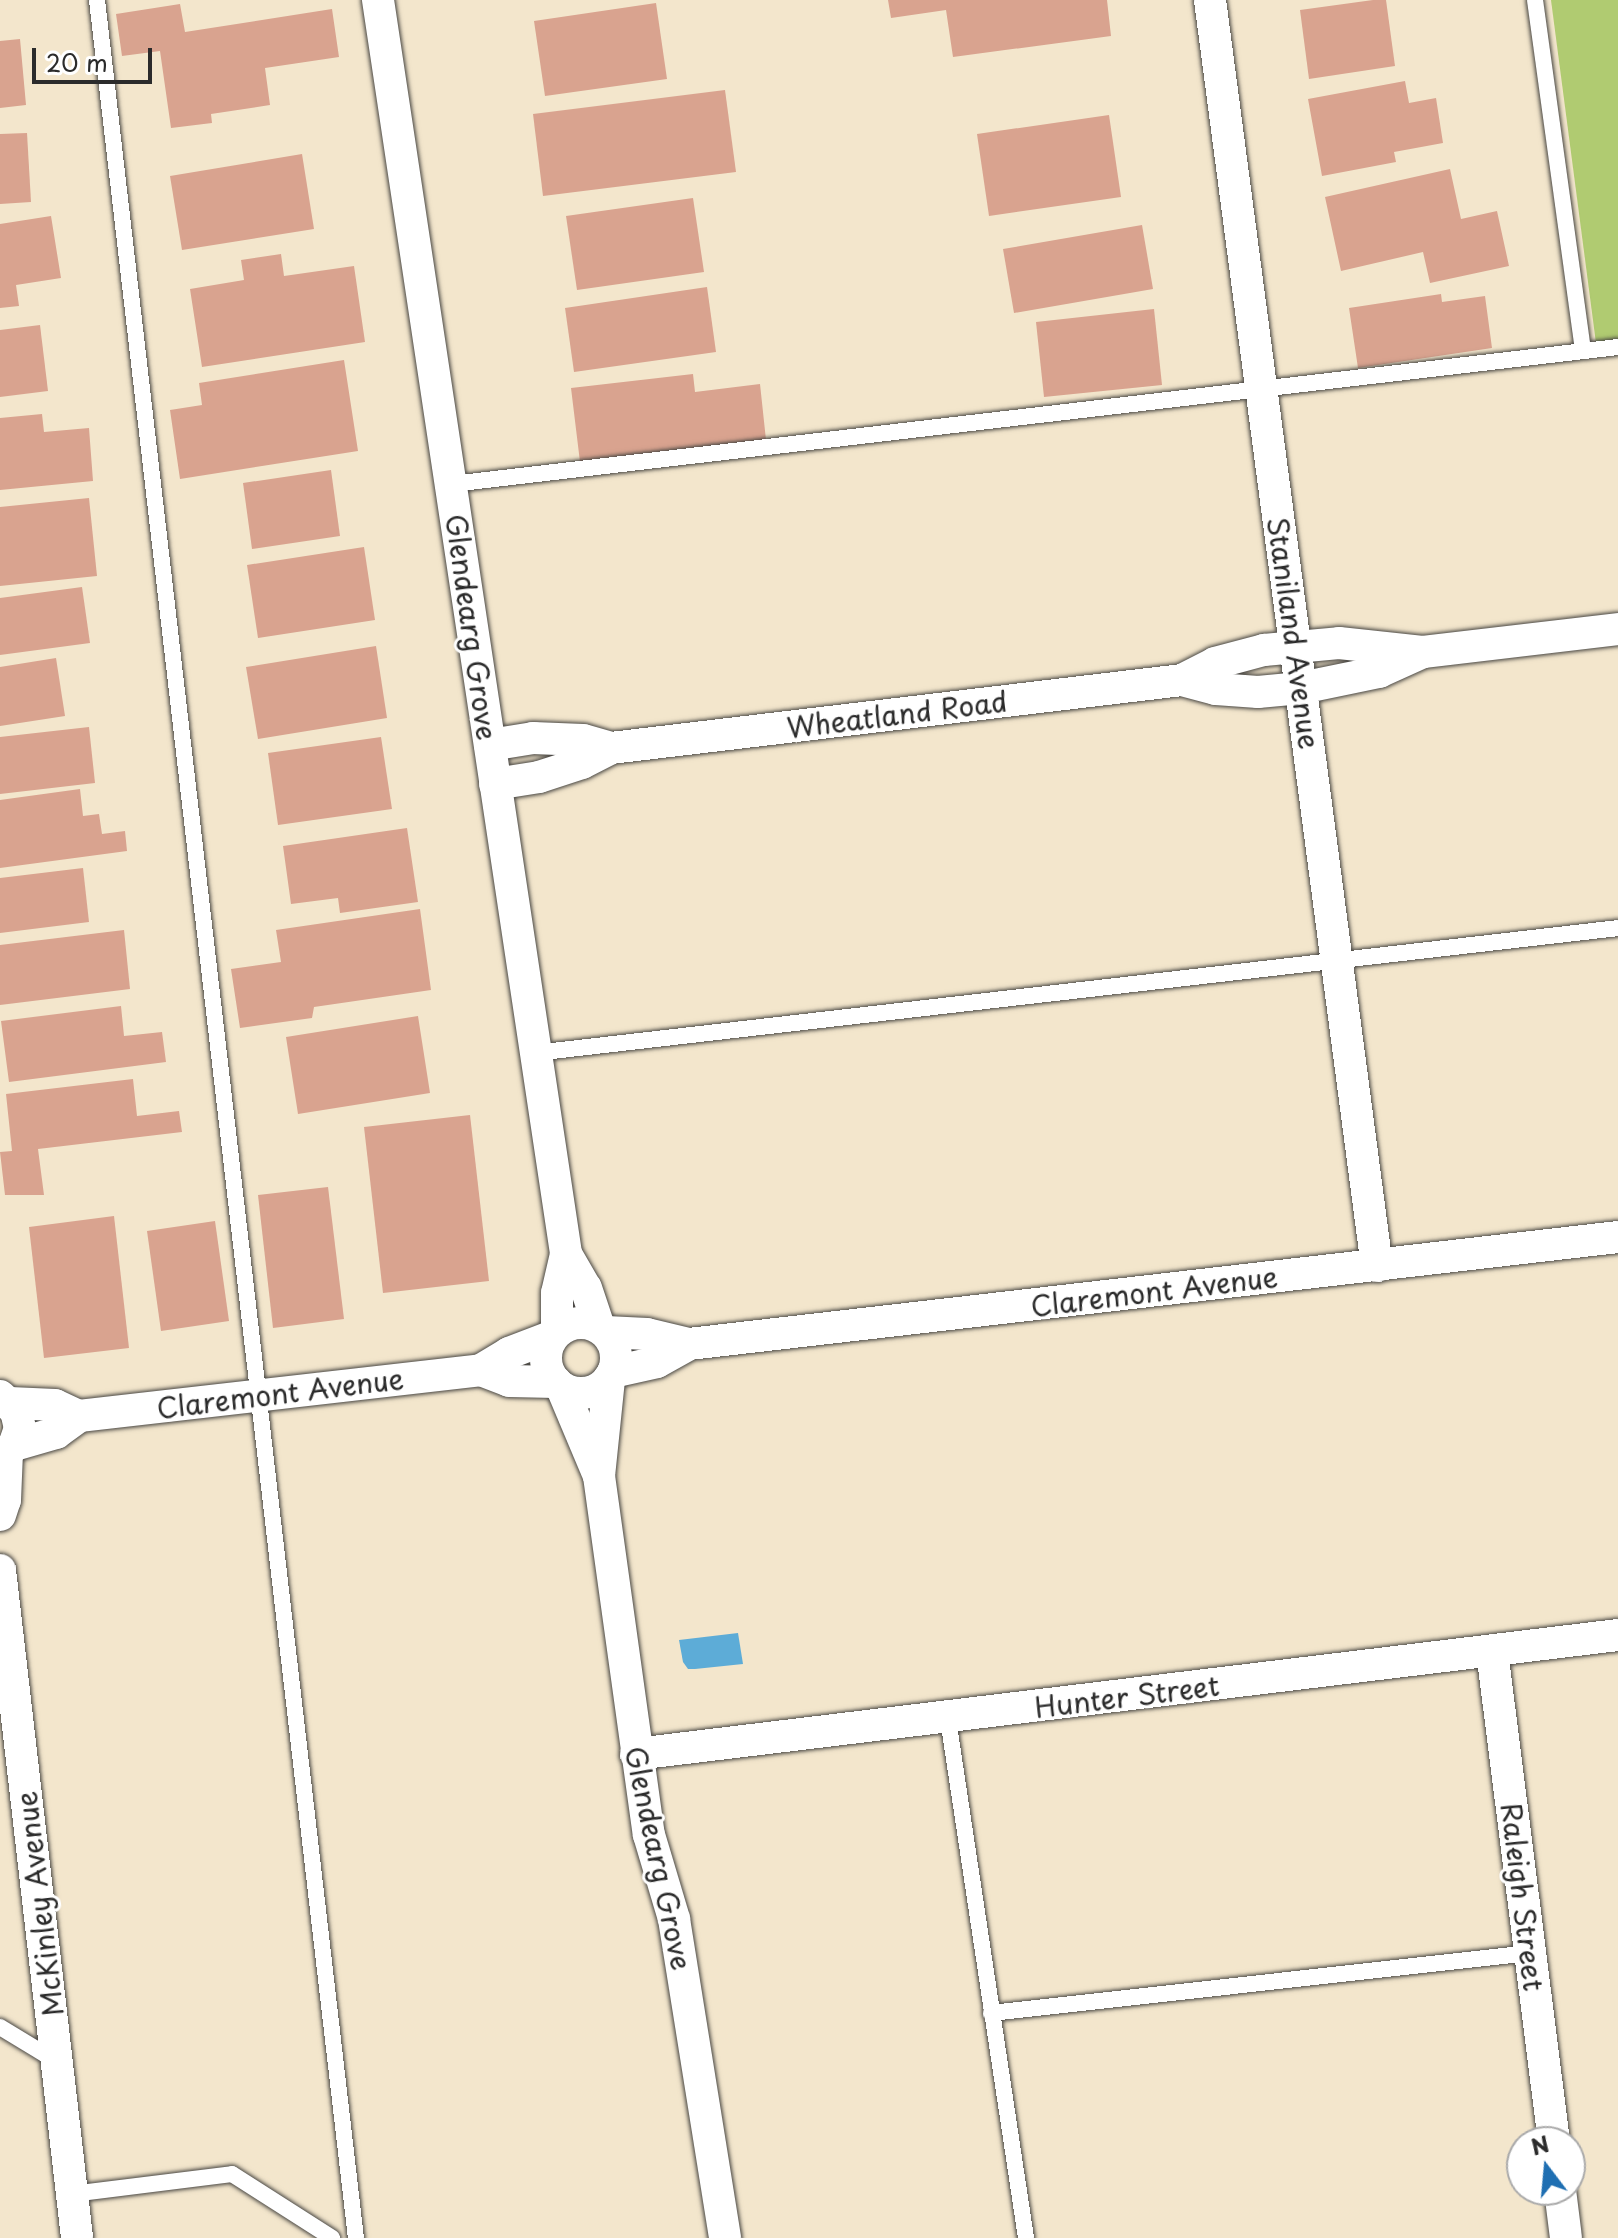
<!DOCTYPE html>
<html>
<head>
<meta charset="utf-8">
<style>
	body { margin:0 }
	#map { position:relative; width:1618px; height:2238px; overflow:hidden; background:#f3e6cc; font-family:"Playpen Sans",sans-serif }
	div>[style] { position:absolute }
	[style*='--x'] { left:calc(var(--x)*1px); top:calc(var(--y)*1px); width:calc(var(--w)*1px); rotate:calc(var(--a)*1deg) }
	.green>* { inset:0; background:#b0cb71 }
	.water>* { inset:0; background:#5dacd7 }
	.building>* { inset:0; background:#d9a38f }
	.roads { filter:drop-shadow(0 0 2px #494743) drop-shadow(0 0 2px #494743) }
	.service>* { height:16px; margin:-8px; padding:0 8px; transform-origin:8px; border-radius:8px; background:#fff }
	.minor>* { height:32px; margin:-16px; padding:0 16px; transform-origin:16px; border-radius:16px; background:#fff }
	.minor>.ring { margin:-16px; padding:0; box-sizing:content-box; background:none; border:32px solid #fff; border-radius:50% }
	span { translate:-50% -50%; white-space:nowrap; text-align:center; line-height:1.15; -webkit-text-stroke:6px #fff; paint-order:stroke }
	.street-label { font-size:28px; color:#2b2b2b }
	.north { position:absolute; left:1506px; top:2126px; width:80px; height:80px; box-sizing:border-box; background:#fff; border:2px solid #aaa; border-radius:50%; rotate:344deg; font-size:22px; font-weight:700; line-height:32px; text-align:center; color:#2b2b2b }
	.north::after { content:''; display:block; margin:auto; width:28px; height:36px; background:#1f6fb2; clip-path:polygon(50% 0,100% 100%,50% 72%,0 100%) }
	.scale { position:absolute; left:32px; top:48px; width:120px; height:36px; box-sizing:border-box; border:4px solid #2b2b2b; border-top:0; padding-left:10px; font-size:24px; line-height:28px; white-space:nowrap; color:#2b2b2b; -webkit-text-stroke:6px #fff; paint-order:stroke }
</style>
</head>
<body>
<div id="map">
	<div class="green">
		<div style="clip-path:polygon(1551px 0,1618px 0,1618px 340px,1596px 343px)"></div>
	</div>
	<div class="water">
		<div style="clip-path:polygon(738px 1633px,743px 1664px,695px 1669px,688px 1669px,683px 1662px,679px 1640px)"></div>
	</div>
	<div class="building">
		<div style="clip-path:polygon(888px 0,1107px 0,1111px 36px,953px 57px,946px 10px,891px 18px)"></div>
		<div style="clip-path:polygon(1373px 0,1386px 0,1395px 66px,1309px 79px,1300px 10px)"></div>
		<div style="clip-path:polygon(656px 3px,667px 79px,545px 96px,534px 21px)"></div>
		<div style="clip-path:polygon(180px 4px,185px 32px,332px 9px,339px 57px,265px 68px,270px 105px,211px 114px,212px 123px,171px 128px,160px 51px,122px 56px,116px 14px)"></div>
		<div style="clip-path:polygon(20px 39px,26px 105px,0 108px,0 41px)"></div>
		<div style="clip-path:polygon(1405px 81px,1409px 103px,1436px 98px,1443px 143px,1394px 152px,1396px 162px,1322px 176px,1308px 99px)"></div>
		<div style="clip-path:polygon(725px 90px,736px 172px,543px 196px,533px 114px)"></div>
		<div style="clip-path:polygon(1109px 115px,1121px 197px,989px 216px,977px 134px)"></div>
		<div style="clip-path:polygon(27px 133px,31px 202px,0 204px,0 134px)"></div>
		<div style="clip-path:polygon(302px 154px,314px 229px,182px 250px,170px 176px)"></div>
		<div style="clip-path:polygon(1450px 169px,1461px 219px,1497px 211px,1509px 266px,1430px 283px,1423px 252px,1341px 271px,1325px 197px)"></div>
		<div style="clip-path:polygon(693px 198px,704px 272px,577px 290px,566px 216px)"></div>
		<div style="clip-path:polygon(51px 216px,61px 278px,16px 285px,19px 306px,0 308px,0 224px)"></div>
		<div style="clip-path:polygon(1142px 225px,1153px 289px,1014px 313px,1003px 249px)"></div>
		<div style="clip-path:polygon(281px 254px,284px 276px,354px 266px,365px 342px,202px 367px,190px 289px,244px 280px,241px 260px)"></div>
		<div style="clip-path:polygon(707px 287px,716px 352px,574px 372px,565px 308px)"></div>
		<div style="clip-path:polygon(1441px 294px,1442px 302px,1485px 296px,1492px 348px,1358px 368px,1349px 308px)"></div>
		<div style="clip-path:polygon(1154px 309px,1162px 385px,1044px 397px,1036px 322px)"></div>
		<div style="clip-path:polygon(40px 325px,48px 391px,0 397px,0 330px)"></div>
		<div style="clip-path:polygon(344px 360px,358px 451px,180px 479px,170px 410px,202px 405px,199px 383px)"></div>
		<div style="clip-path:polygon(693px 374px,695px 392px,760px 384px,766px 440px,580px 462px,571px 388px)"></div>
		<div style="clip-path:polygon(42px 414px,44px 432px,89px 428px,93px 481px,0 490px,0 418px)"></div>
		<div style="clip-path:polygon(331px 470px,340px 536px,252px 549px,243px 483px)"></div>
		<div style="clip-path:polygon(89px 498px,97px 576px,0 586px,0 507px)"></div>
		<div style="clip-path:polygon(364px 547px,375px 620px,258px 638px,247px 565px)"></div>
		<div style="clip-path:polygon(82px 587px,90px 643px,0 655px,0 598px)"></div>
		<div style="clip-path:polygon(376px 646px,387px 718px,258px 739px,246px 667px)"></div>
		<div style="clip-path:polygon(56px 658px,65px 716px,0 726px,0 667px)"></div>
		<div style="clip-path:polygon(89px 727px,95px 783px,0 794px,0 737px)"></div>
		<div style="clip-path:polygon(381px 737px,392px 809px,278px 825px,268px 753px)"></div>
		<div style="clip-path:polygon(80px 789px,83px 816px,99px 814px,102px 834px,125px 831px,127px 851px,0 868px,0 800px)"></div>
		<div style="clip-path:polygon(407px 828px,418px 902px,340px 913px,338px 898px,291px 904px,283px 846px)"></div>
		<div style="clip-path:polygon(83px 868px,89px 922px,0 933px,0 878px)"></div>
		<div style="clip-path:polygon(420px 909px,431px 990px,314px 1007px,312px 1018px,240px 1028px,231px 969px,281px 962px,276px 930px)"></div>
		<div style="clip-path:polygon(124px 930px,130px 989px,0 1005px,0 945px)"></div>
		<div style="clip-path:polygon(121px 1006px,124px 1036px,162px 1032px,166px 1062px,9px 1082px,1px 1021px)"></div>
		<div style="clip-path:polygon(418px 1016px,430px 1093px,298px 1114px,286px 1037px)"></div>
		<div style="clip-path:polygon(133px 1079px,137px 1116px,179px 1111px,182px 1132px,38px 1149px,44px 1195px,5px 1195px,0 1152px,12px 1151px,6px 1094px)"></div>
		<div style="clip-path:polygon(470px 1115px,489px 1281px,383px 1293px,364px 1127px)"></div>
		<div style="clip-path:polygon(328px 1187px,344px 1319px,273px 1328px,258px 1195px)"></div>
		<div style="clip-path:polygon(114px 1216px,129px 1348px,44px 1358px,29px 1227px)"></div>
		<div style="clip-path:polygon(215px 1221px,229px 1321px,161px 1331px,147px 1231px)"></div>
	</div>
	<div class="roads">
		<div class="service">
			<div style="--x:97;--y:0;--w:2253;--a:83.4"></div>
			<div style="--x:1535;--y:0;--w:353;--a:82.2"></div>
			<div style="--x:452;--y:484;--w:1174;--a:-6.7"></div>
			<div style="--x:535;--y:1053;--w:1090;--a:-6.58"></div>
			<div style="--x:948;--y:1719;--w:525;--a:81.45"></div>
			<div style="--x:991;--y:2013;--w:542;--a:-6.35"></div>
			<div style="--x:0;--y:2027;--w:66;--a:31.3"></div>
			<div style="--x:72;--y:2194;--w:161;--a:-7.1"></div>
			<div style="--x:232;--y:2174;--w:119;--a:32.6"></div>
		</div>
		<div class="minor">
			<div style="--x:378;--y:0;--w:1268;--a:81.47"></div>
			<div style="--x:566;--y:1254;--w:40;--a:103"></div>
			<div style="--x:557;--y:1293;--w:39;--a:90"></div>
			<div style="--x:1210;--y:0;--w:1277;--a:82.49"></div>
			<div style="--x:1182;--y:680;--w:35;--a:15"></div>
			<div style="--x:1216;--y:689;--w:42;--a:4.1"></div>
			<div style="--x:1258;--y:692;--w:43;--a:-5.3"></div>
			<div style="--x:1301;--y:688;--w:80;--a:-11.6"></div>
			<div style="--x:1379;--y:672;--w:48;--a:-24.4"></div>
			<div style="--x:490;--y:745;--w:44;--a:-9.2"></div>
			<div style="--x:533;--y:738;--w:50;--a:2.3"></div>
			<div style="--x:583;--y:740;--w:29;--a:16"></div>
			<div style="--x:495;--y:784;--w:45;--a:-9"></div>
			<div style="--x:539;--y:777;--w:45;--a:-18"></div>
			<div style="--x:582;--y:763;--w:33;--a:-27"></div>
			<div style="--x:611;--y:748;--w:575;--a:-6.79"></div>
			<div style="--x:1182;--y:680;--w:37;--a:-27"></div>
			<div style="--x:1215;--y:663;--w:51;--a:-14.9"></div>
			<div style="--x:1264;--y:650;--w:75;--a:-5.3"></div>
			<div style="--x:1339;--y:643;--w:84;--a:6.1"></div>
			<div style="--x:1423;--y:652;--w:196;--a:-6.7"></div>
			<div style="--x:566;--y:1254;--w:39;--a:60"></div>
			<div style="--x:586;--y:1288;--w:41;--a:71.6"></div>
			<div class="ring" style="left:546px;top:1323px;width:38px;height:38px"></div>
			<div style="--x:606;--y:1332;--w:41;--a:2.8"></div>
			<div style="--x:647;--y:1334;--w:43;--a:13.4"></div>
			<div style="--x:689;--y:1344;--w:935;--a:-6.57"></div>
			<div style="--x:481;--y:1370;--w:30;--a:21"></div>
			<div style="--x:509;--y:1381;--w:47;--a:1.2"></div>
			<div style="--x:613;--y:1372;--w:45;--a:-12.8"></div>
			<div style="--x:657;--y:1362;--w:37;--a:-29"></div>
			<div style="--x:562;--y:1388;--w:95;--a:67.2"></div>
			<div style="--x:599;--y:1476;--w:362;--a:82.1"></div>
			<div style="--x:649;--y:1835;--w:88;--a:73.4"></div>
			<div style="--x:674;--y:1919;--w:323;--a:80.9"></div>
			<div style="--x:0;--y:1396;--w:22;--a:43"></div>
			<div style="--x:16;--y:1411;--w:17;--a:77"></div>
			<div style="--x:20;--y:1428;--w:18;--a:109"></div>
			<div style="--x:14;--y:1445;--w:15;--a:132"></div>
			<div style="--x:10;--y:1403;--w:45;--a:2.5"></div>
			<div style="--x:55;--y:1405;--w:26;--a:25"></div>
			<div style="--x:14;--y:1445;--w:44;--a:-15.9"></div>
			<div style="--x:56;--y:1433;--w:29;--a:-36"></div>
			<div style="--x:79;--y:1416;--w:405;--a:-6.5"></div>
			<div style="--x:481;--y:1370;--w:33;--a:-31"></div>
			<div style="--x:509;--y:1353;--w:47;--a:-21.1"></div>
			<div style="--x:599;--y:1476;--w:98;--a:-84.1"></div>
			<div style="--x:0;--y:1515;--w:16;--a:-72"></div>
			<div style="--x:5;--y:1500;--w:47;--a:-87.6"></div>
			<div style="--x:0;--y:1570;--w:672;--a:83.42"></div>
			<div style="--x:1492;--y:1651;--w:495;--a:82.8"></div>
			<div style="--x:636;--y:1754;--w:989;--a:-6.91"></div>
			<div style="--x:1560;--y:2190;--w:48;--a:82.9"></div>
		</div>
	</div>
	<div class="street-label">
		<span style="left:472px;top:627px;rotate:82deg">Glendearg Grove</span>
		<span style="left:1294px;top:633px;rotate:82deg">Staniland Avenue</span>
		<span style="left:897px;top:714px;rotate:-7deg">Wheatland Road</span>
		<span style="left:1154px;top:1291px;rotate:-7deg">Claremont Avenue</span>
		<span style="left:280px;top:1393px;rotate:-7deg">Claremont Avenue</span>
		<span style="left:1127px;top:1696px;rotate:-7deg">Hunter Street</span>
		<span style="left:659px;top:1858px;rotate:78deg">Glendearg Grove</span>
		<span style="left:1523px;top:1897px;rotate:83deg">Raleigh Street</span>
		<span style="left:39px;top:1904px;rotate:-97deg">McKinley Avenue</span>
	</div>
	<div class="north">N</div>
	<div class="scale">20 m</div>
</div>
</body>
</html>
